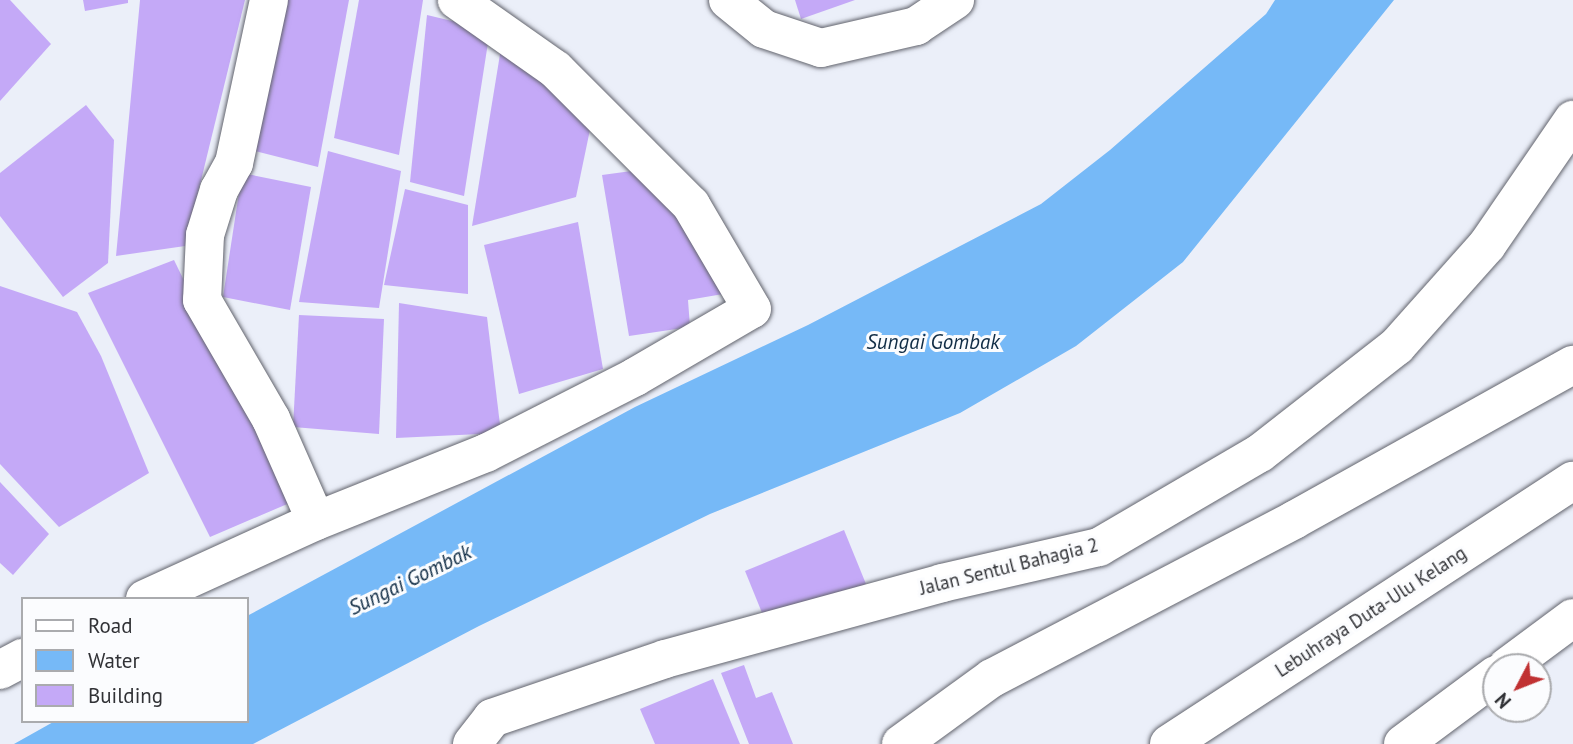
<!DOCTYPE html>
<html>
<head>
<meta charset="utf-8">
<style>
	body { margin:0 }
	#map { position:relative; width:1573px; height:744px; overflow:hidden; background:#ebeff9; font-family:"PT Sans",sans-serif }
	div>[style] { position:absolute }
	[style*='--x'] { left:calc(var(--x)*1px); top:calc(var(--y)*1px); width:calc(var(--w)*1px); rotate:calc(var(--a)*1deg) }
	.water>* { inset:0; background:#76b9f7 }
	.building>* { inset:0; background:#c4a9f7 }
	.roads { filter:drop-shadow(0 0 2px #62646d) drop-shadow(0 0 2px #62646d) }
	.street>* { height:38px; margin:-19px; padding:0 19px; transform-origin:19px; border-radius:19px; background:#fff }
	.highway>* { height:38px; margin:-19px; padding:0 19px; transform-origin:19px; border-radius:19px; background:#fff }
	span { translate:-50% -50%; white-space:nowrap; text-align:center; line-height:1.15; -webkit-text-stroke:6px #fbfcfe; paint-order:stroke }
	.street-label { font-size:19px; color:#313236 }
	.water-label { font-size:21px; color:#112d46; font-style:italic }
	.legend { position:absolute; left:21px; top:597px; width:228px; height:126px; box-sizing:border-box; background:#fbfcfe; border:2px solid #aaabae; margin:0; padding:9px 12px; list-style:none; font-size:21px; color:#313236 }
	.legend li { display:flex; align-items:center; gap:14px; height:35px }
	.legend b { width:35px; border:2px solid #aaabae }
	.north { position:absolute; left:1482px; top:653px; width:70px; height:70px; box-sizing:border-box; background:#fbfcfe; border:2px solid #aaabae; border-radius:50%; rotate:228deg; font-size:19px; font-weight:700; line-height:28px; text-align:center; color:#313236 }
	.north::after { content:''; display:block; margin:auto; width:24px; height:32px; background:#c03132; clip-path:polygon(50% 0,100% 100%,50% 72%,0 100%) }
</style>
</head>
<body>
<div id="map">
	<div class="water">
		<div style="clip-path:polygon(1275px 0,1394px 0,1183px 262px,1076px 346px,960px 413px,710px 514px,479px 626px,253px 744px,14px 744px,55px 721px,247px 721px,247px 616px,635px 407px,808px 325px,1041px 204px,1110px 150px,1266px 14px)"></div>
	</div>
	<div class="building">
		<div style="clip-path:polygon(0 0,10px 0,51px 44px,0 101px)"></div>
		<div style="clip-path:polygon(83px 0,128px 0,128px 3px,85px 11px)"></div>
		<div style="clip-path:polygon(140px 0,245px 0,185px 246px,116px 256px)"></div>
		<div style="clip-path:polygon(280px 0,349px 0,318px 167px,247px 149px)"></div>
		<div style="clip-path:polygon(359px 0,423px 0,399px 155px,334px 138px)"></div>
		<div style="clip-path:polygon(795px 0,855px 0,801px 19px)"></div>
		<div style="clip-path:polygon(427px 15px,490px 30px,464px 196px,410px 182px)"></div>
		<div style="clip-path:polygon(502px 42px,592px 120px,576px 197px,472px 226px)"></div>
		<div style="clip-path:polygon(86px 105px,114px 140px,108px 263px,63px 297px,0 216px,0 173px)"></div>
		<div style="clip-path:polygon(328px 151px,401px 171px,379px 308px,299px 302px)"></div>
		<div style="clip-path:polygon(639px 170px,681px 211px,729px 293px,688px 300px,690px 327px,629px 336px,602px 175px)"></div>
		<div style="clip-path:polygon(242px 173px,311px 187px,290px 310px,223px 297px)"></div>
		<div style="clip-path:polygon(405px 189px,468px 205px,468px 294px,384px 285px)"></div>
		<div style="clip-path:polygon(578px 222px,603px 369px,519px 394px,484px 245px)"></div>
		<div style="clip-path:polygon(174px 260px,292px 502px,210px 537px,88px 293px)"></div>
		<div style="clip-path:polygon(0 286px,77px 312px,101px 356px,149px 473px,59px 527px,0 464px)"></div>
		<div style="clip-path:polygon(399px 303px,487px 317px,501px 433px,396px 438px)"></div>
		<div style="clip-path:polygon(299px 315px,384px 319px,379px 434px,293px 427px)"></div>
		<div style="clip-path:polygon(0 482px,49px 534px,13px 575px,0 563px)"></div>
		<div style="clip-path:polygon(844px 530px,866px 584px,767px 625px,745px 571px)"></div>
		<div style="clip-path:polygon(744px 665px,756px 698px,772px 692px,793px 744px,749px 744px,721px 673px)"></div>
		<div style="clip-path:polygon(713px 679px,740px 744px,655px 744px,640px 709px)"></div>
	</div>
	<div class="roads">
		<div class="street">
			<div style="--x:269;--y:0;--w:167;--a:102.1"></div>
			<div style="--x:234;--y:163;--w:31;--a:119"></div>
			<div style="--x:219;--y:190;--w:47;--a:107.3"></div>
			<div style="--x:205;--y:235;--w:65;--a:92.6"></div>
			<div style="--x:202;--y:300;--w:138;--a:59.9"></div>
			<div style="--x:271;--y:419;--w:111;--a:66.2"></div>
			<div style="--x:728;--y:0;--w:46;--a:38.9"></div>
			<div style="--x:764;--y:29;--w:60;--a:18.4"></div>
			<div style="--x:821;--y:48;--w:98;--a:-13"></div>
			<div style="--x:916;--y:26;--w:47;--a:-33.7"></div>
			<div style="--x:145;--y:599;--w:188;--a:-24.5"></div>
			<div style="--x:316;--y:521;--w:183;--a:-21.8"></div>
			<div style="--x:486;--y:453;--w:167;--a:-27"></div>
			<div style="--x:635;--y:377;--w:135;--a:-30.2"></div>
			<div style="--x:752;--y:309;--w:121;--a:-120.4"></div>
			<div style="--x:691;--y:205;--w:192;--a:-135"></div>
			<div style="--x:555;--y:69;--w:120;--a:-144.9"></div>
			<div style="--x:0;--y:670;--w:26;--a:-28"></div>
			<div style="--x:472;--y:744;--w:33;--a:-52"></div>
			<div style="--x:492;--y:718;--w:183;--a:-18.8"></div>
			<div style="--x:665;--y:659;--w:287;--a:-15.3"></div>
			<div style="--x:942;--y:583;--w:161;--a:-12.9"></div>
			<div style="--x:1099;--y:547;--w:186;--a:-30.3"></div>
			<div style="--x:1260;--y:453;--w:174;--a:-38"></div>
			<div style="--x:1397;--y:346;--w:135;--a:-48.3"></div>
			<div style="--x:1487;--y:245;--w:152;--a:-55.5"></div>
		</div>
		<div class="highway">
			<div style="--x:1507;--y:667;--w:82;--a:-36.6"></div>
			<div style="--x:901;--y:744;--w:112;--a:-36"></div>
			<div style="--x:992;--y:678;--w:341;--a:-27.6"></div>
			<div style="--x:1294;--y:520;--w:319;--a:-29.1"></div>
			<div style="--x:1169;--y:744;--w:482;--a:-33.1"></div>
			<div style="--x:1403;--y:744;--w:116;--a:-36.6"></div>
		</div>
	</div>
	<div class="street-label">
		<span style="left:1009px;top:567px;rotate:-14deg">Jalan Sentul Bahagia 2</span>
		<span style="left:1371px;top:612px;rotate:-33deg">Lebuhraya Duta-Ulu Kelang</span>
	</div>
	<div class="water-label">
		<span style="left:933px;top:342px">Sungai Gombak</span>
		<span style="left:410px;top:580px;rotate:-26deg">Sungai Gombak</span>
	</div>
	<ul class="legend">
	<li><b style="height:9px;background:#fff"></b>Road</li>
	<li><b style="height:19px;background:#76b9f7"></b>Water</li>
	<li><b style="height:19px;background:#c4a9f7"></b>Building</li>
	</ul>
	<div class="north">N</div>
</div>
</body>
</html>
